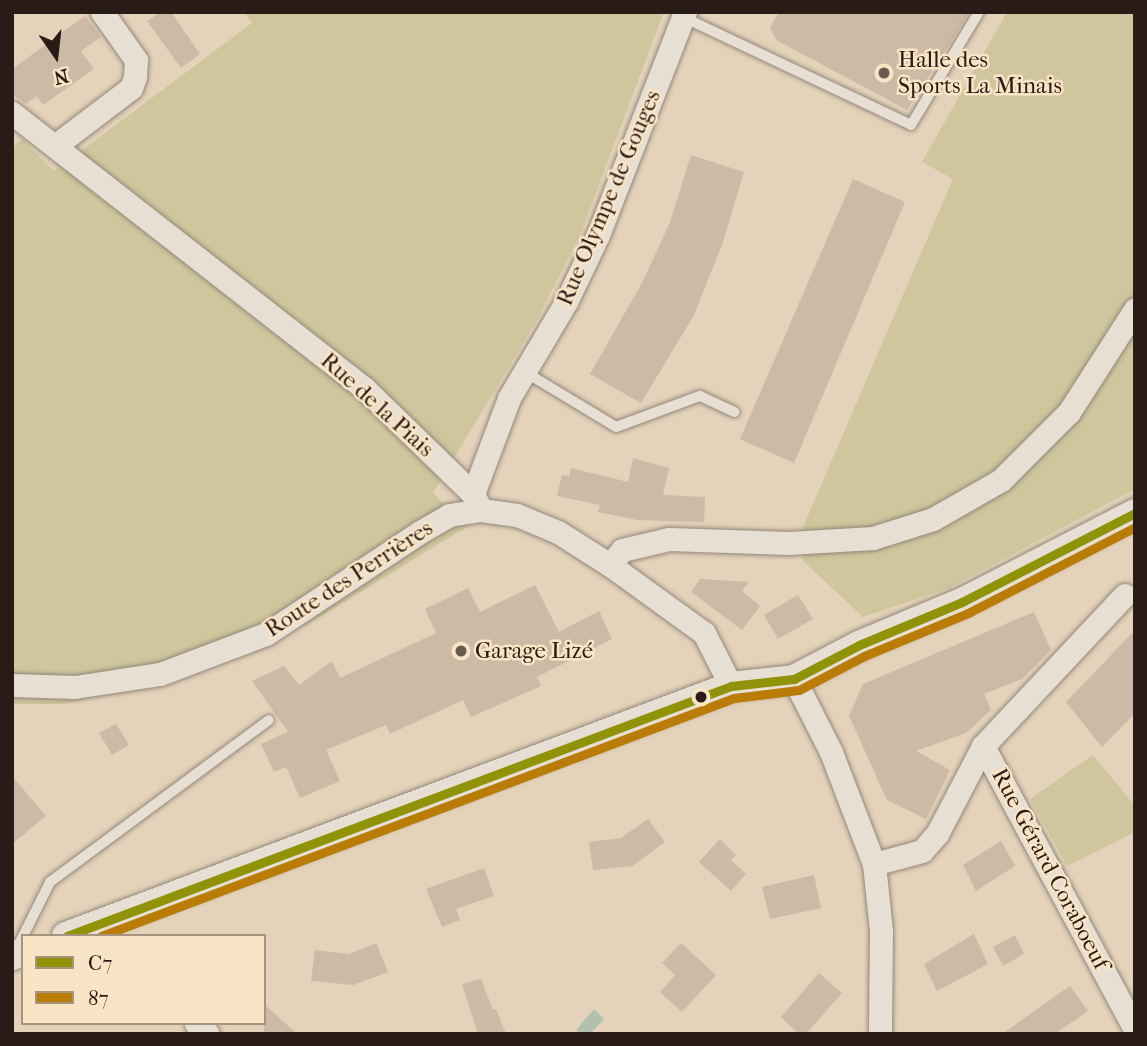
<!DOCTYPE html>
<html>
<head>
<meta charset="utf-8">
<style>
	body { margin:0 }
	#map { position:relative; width:1147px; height:1046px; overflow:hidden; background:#e4d2ba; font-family:"IM FELL French Canon",serif }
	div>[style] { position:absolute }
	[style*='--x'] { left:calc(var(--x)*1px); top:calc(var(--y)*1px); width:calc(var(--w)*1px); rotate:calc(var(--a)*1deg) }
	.green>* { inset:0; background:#cfc69d }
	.water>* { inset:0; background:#b2c0af }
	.building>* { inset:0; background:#ccb9a6 }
	.roads { filter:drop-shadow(0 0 2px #93887a) drop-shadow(0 0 2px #93887a) }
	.service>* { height:10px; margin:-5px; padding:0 5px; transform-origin:5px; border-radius:5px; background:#e7dfd3 }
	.minor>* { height:23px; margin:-11.5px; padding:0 11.5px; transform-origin:11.5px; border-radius:11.5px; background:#e7dfd3 }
	.tertiary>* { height:28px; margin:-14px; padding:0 14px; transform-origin:14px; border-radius:14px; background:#e7dfd3 }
	.bus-1>* { height:9px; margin:-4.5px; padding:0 4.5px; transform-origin:4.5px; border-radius:4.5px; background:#909307 }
	.bus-2>* { height:9px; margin:-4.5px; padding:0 4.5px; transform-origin:4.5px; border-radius:4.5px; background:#b97c06 }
	.dots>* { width:19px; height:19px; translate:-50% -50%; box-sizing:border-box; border:4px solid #f9e4c6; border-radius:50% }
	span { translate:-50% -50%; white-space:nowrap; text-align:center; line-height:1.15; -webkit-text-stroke:5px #f9e4c6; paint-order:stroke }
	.poi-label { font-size:23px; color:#291b15 }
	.left { translate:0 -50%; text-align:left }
	.street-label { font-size:23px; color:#291b15 }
	.frame { position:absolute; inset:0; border:14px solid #291b15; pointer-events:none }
	.legend { position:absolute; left:21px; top:934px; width:245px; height:91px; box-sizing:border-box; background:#f9e4c6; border:2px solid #a6947f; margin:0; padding:9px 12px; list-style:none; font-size:21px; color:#291b15 }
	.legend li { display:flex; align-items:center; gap:14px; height:35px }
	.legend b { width:35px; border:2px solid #a6947f }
	.north { position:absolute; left:21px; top:21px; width:70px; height:70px; -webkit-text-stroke:5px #f9e4c6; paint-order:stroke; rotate:166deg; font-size:19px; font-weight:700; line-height:28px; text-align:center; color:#291b15 }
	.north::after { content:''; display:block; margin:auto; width:24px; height:32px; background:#291b15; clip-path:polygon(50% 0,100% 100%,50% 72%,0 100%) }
</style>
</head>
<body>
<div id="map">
	<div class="green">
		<div style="clip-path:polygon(244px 12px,664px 12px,580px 235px,537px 320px,433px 493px,468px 526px,307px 625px,203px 669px,65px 704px,12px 704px,12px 148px,22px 139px,54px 171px,252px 23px)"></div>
		<div style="clip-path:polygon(1007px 12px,1135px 12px,1135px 489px,949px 588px,863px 617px,803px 561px,803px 527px,953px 179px,922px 162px)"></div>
		<div style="clip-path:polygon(1093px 755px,1135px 806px,1135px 832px,1067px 866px,1030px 799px)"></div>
	</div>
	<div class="water">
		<div style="clip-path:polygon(594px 1009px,604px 1019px,590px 1034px,581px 1034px,576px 1030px)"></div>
	</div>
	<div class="building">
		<div style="clip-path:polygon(161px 12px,171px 12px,200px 54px,181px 68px,147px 21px)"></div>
		<div style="clip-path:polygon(779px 12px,970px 12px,907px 110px,776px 40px,770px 27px)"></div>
		<div style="clip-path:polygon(85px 16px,101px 37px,81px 51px,94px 69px,43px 105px,37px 96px,26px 104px,12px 94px,12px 69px)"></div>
		<div style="clip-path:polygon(691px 155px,744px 172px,723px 242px,694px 315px,641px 403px,590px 374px,643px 281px,670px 222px)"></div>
		<div style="clip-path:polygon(853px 179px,905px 202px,794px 463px,740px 439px)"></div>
		<div style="clip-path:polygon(633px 458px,669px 468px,663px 495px,705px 497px,704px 522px,637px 520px,598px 512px,600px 505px,557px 496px,562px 475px,569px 476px,571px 468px,628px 482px)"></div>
		<div style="clip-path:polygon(700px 579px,749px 582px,742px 591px,760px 606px,742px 630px,691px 592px)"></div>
		<div style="clip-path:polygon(535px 585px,559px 632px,599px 611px,612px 639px,537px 677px,541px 686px,471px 717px,463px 700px,390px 734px,386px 725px,326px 750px,340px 781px,300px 798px,286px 767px,274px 772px,261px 744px,288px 732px,252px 681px,284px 666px,299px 685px,332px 661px,340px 678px,436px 633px,425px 609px,468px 588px,480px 612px)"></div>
		<div style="clip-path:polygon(798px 595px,813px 619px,778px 639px,764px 615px)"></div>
		<div style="clip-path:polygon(1034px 612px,1051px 650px,1022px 679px,984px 694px,991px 710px,966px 733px,916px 751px,950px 770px,926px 819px,887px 800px,849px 716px,863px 684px)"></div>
		<div style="clip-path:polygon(1135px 630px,1135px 713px,1102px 747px,1066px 702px)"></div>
		<div style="clip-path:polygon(116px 724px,129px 745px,112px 755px,99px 733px)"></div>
		<div style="clip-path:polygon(12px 776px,46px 816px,12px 844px)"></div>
		<div style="clip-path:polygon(648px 819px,665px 842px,632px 866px,593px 870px,589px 842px,621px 838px)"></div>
		<div style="clip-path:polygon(720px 839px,736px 855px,731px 860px,746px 874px,731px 891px,699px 862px)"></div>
		<div style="clip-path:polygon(1001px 841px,1015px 866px,976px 891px,963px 865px)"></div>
		<div style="clip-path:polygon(484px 868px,494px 896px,456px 909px,460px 920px,442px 927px,426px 889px)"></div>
		<div style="clip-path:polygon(814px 875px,821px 908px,770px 919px,762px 887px)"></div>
		<div style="clip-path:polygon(974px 934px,988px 964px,937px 991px,924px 964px)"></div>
		<div style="clip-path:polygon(1015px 935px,1024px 954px,1003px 966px,993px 947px)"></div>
		<div style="clip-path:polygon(376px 943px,388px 972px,353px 985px,311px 981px,315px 950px,349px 954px)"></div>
		<div style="clip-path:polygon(681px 943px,716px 975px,682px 1012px,660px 992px,675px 975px,662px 963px)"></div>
		<div style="clip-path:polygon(819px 973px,842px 993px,806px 1034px,799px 1034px,781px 1017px)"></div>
		<div style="clip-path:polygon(481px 979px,493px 1010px,496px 1009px,506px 1034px,478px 1034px,462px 984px)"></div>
		<div style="clip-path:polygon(1070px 986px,1088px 1011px,1055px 1034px,1002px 1034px)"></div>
		<div style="clip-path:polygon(264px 1004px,297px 1034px,264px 1034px)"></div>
	</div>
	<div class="roads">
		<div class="service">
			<div style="--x:683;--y:17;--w:252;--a:25.3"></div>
			<div style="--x:911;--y:125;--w:132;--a:-59"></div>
			<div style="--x:525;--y:372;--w:106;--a:31.1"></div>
			<div style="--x:616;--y:427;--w:90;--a:-20.3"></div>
			<div style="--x:700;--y:396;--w:38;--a:25"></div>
			<div style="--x:15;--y:952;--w:78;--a:-63.4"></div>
			<div style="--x:50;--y:882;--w:272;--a:-36.5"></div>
		</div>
		<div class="minor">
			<div style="--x:12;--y:113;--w:447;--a:38"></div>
			<div style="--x:364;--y:388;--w:152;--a:44.2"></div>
			<div style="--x:473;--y:494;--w:18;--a:63"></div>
			<div style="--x:56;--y:145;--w:94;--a:-37.2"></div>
			<div style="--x:131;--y:88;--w:12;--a:-70"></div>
			<div style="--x:135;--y:77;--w:17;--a:-87"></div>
			<div style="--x:136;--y:60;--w:59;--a:-125.3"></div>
			<div style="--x:473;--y:494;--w:103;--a:-69.4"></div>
			<div style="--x:509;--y:398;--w:112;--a:-59.3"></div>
			<div style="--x:566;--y:302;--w:74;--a:-64.5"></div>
			<div style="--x:598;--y:235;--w:239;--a:-68.7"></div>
			<div style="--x:610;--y:565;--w:19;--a:-51"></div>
			<div style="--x:622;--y:550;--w:48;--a:-13.2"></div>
			<div style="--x:669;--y:539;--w:119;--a:1.9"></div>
			<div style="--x:788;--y:543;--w:85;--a:-3.4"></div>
			<div style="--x:873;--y:538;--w:63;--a:-17.6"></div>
			<div style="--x:933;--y:519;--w:78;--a:-29.8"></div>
			<div style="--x:1001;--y:480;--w:96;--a:-45"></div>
			<div style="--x:1069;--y:412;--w:122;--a:-57.3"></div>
			<div style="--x:794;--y:679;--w:82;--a:63.1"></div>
			<div style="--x:831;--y:752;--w:120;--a:69"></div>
			<div style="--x:874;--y:864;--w:67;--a:84"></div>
			<div style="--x:881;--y:931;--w:103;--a:90.6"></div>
			<div style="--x:12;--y:685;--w:63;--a:1.8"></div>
			<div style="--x:75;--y:687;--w:86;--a:-8.7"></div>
			<div style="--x:160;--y:674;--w:113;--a:-20.7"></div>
			<div style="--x:266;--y:634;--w:185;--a:-33.5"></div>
			<div style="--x:420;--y:532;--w:34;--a:-30"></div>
			<div style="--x:449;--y:515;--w:32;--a:-9"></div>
			<div style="--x:481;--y:510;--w:36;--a:8"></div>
			<div style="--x:517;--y:515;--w:44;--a:22.5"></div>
			<div style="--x:558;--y:532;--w:62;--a:32.4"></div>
			<div style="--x:610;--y:565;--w:116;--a:35.9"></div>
			<div style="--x:704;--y:633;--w:59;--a:63"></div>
			<div style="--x:983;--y:746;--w:322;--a:61.8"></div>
			<div style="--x:874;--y:864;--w:50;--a:-15.2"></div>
			<div style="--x:922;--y:851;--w:23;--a:-49"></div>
			<div style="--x:937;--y:834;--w:99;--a:-62.4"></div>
			<div style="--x:983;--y:746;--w:207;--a:-46.8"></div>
			<div style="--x:196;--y:1023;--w:16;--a:43"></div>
		</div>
		<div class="tertiary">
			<div style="--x:66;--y:936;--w:710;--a:-20.6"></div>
			<div style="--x:731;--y:686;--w:63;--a:-6.3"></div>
			<div style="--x:794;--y:679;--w:73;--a:-27.6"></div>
			<div style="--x:859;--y:645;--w:112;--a:-22.7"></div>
			<div style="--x:962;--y:602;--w:195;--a:-27.2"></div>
			<div style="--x:12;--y:956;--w:12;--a:-20"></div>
		</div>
	</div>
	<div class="bus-1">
		<div style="--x:67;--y:936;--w:710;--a:-20.63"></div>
		<div style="--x:731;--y:686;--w:63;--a:-6.3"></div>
		<div style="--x:794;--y:679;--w:73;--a:-27.6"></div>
		<div style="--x:859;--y:645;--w:112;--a:-22.7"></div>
		<div style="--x:962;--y:602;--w:195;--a:-27.2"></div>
	</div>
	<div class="bus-2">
		<div style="--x:101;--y:936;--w:676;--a:-20.61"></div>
		<div style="--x:734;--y:698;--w:65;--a:-7"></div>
		<div style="--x:799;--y:690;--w:73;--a:-27.6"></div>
		<div style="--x:864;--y:656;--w:113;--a:-22.5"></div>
		<div style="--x:968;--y:613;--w:188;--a:-27.2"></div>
	</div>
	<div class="dots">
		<div style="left:884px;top:73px;background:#6a5b4f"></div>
		<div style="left:461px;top:651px;background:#6a5b4f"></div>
		<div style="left:701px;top:697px;background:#291b15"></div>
	</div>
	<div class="poi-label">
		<span class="left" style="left:898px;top:73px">Halle des<br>Sports La Minais</span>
		<span class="left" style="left:475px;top:651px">Garage Lizé</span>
	</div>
	<div class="street-label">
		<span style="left:609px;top:198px;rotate:-67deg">Rue Olympe de Gouges</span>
		<span style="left:377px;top:405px;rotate:42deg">Rue de la Piais</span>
		<span style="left:349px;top:579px;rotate:-33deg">Route des Perrières</span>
		<span style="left:1050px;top:869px;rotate:62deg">Rue Gérard Coraboeuf</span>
	</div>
	<div class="frame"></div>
	<ul class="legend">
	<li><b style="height:9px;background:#909307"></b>C7</li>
	<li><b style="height:9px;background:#b97c06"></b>87</li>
	</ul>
	<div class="north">N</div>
</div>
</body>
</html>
